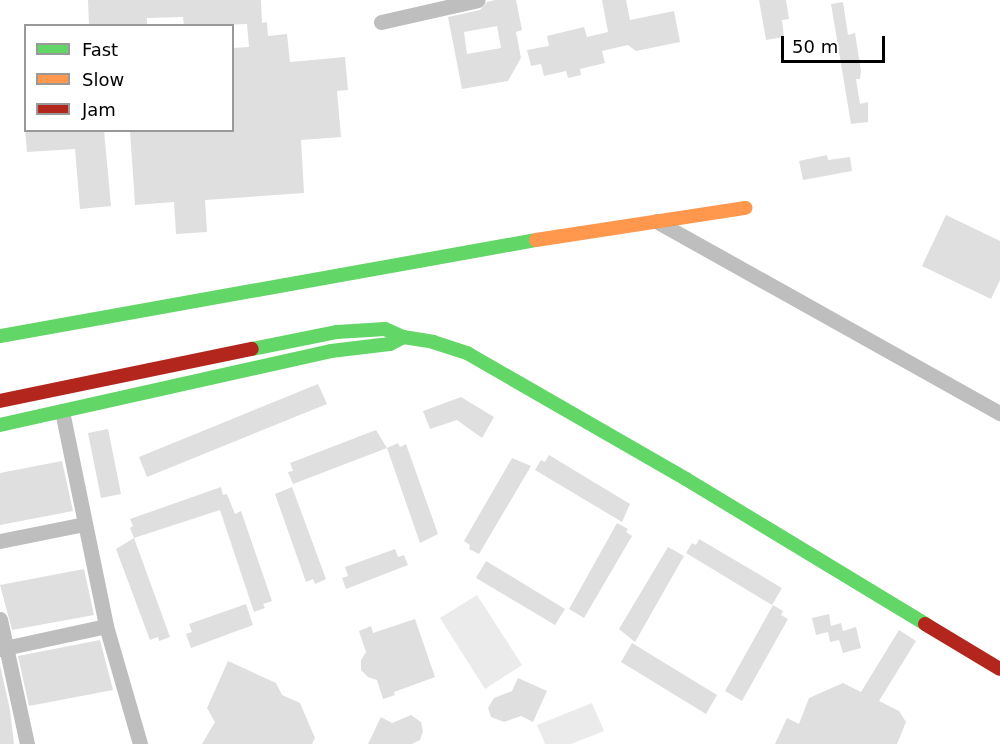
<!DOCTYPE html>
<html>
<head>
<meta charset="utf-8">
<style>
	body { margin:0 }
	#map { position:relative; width:1000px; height:744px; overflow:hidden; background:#fff; font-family:"DejaVu Sans",sans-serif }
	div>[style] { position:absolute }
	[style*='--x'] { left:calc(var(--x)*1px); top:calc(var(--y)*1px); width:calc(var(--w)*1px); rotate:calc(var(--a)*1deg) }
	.green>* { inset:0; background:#ebebeb }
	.building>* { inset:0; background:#dfdfdf }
	.street>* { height:15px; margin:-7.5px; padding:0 7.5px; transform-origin:7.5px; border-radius:7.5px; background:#bebebe }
	.fast>* { height:14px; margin:-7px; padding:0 7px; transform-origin:7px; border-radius:7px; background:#63d668 }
	.slow>* { height:14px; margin:-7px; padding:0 7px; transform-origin:7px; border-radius:7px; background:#ff974d }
	.jam>* { height:14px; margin:-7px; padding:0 7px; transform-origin:7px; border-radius:7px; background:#b3261e }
	span { translate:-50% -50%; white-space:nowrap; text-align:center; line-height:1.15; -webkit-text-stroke:4.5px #fff; paint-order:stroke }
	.legend { position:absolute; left:24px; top:24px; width:210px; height:108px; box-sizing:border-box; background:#fff; border:2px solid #999; margin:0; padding:8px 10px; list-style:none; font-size:18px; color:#000 }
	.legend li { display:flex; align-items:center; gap:12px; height:30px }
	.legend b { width:30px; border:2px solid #999 }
	.scale { position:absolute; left:781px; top:36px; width:104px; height:27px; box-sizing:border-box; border:3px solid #000; border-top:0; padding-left:8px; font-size:18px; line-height:21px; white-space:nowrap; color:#000; -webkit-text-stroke:4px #fff; paint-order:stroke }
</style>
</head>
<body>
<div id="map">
	<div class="green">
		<div style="clip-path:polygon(477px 595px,522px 665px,485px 689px,440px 618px)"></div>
		<div style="clip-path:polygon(592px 703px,604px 731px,571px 744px,545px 744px,537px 725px)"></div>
	</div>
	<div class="building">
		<div style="clip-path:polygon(88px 0,261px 0,262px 23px,267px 22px,268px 36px,287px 34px,290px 62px,345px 57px,348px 90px,337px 91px,341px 137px,301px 140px,304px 193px,205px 200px,207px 232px,176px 234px,174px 202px,135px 205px,130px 130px,232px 130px,232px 48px,249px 47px,247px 24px,184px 26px,183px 17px,147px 18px,147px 26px,89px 26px)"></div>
		<div style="clip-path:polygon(evenodd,495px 0,516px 0,522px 30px,516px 32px,521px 58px,508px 81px,462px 89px,448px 17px,480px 10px,487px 2px,495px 0,497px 26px,501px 48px,467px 54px,464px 32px,497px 26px)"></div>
		<div style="clip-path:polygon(602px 0,626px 0,630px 20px,674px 11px,680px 42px,636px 51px,628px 45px,602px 51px,605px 63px,580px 69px,581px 75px,568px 78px,566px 71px,544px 76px,541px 64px,531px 66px,527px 50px,549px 46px,547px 36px,584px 27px,587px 37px,608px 32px)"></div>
		<div style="clip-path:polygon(759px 0,786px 0,789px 19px,782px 20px,784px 37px,766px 40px)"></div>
		<div style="clip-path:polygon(843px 2px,848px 35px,855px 33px,861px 71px,860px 79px,856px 79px,860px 104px,868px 102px,868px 122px,851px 124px,831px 4px)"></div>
		<div style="clip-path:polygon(25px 130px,104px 130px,111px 206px,80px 209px,75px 149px,27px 152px)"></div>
		<div style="clip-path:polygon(827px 155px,828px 160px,850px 157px,852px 171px,803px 180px,799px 161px)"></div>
		<div style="clip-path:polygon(946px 215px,1000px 241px,1000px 280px,991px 299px,922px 266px)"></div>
		<div style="clip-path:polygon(318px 384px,327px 404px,147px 477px,139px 457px)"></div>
		<div style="clip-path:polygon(461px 397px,494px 417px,482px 438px,457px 420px,430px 429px,423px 411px)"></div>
		<div style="clip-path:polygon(108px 429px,121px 494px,101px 498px,88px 433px)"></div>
		<div style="clip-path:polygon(376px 430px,387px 448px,293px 484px,288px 472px,293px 471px,290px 463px)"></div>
		<div style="clip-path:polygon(398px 443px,400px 447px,406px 444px,438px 534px,420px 543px,387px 448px)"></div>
		<div style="clip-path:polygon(549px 455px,630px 504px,622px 522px,535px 470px,541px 460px,545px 462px)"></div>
		<div style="clip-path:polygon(512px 458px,531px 466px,479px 554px,469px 549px,470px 545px,464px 541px)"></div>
		<div style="clip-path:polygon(62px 461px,73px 511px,0 525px,0 473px)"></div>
		<div style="clip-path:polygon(221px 487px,223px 495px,227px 494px,235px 514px,241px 511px,272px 601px,263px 604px,265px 608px,254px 612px,220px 510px,134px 538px,130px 528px,133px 526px,130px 519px)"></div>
		<div style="clip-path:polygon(292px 487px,326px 579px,315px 584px,313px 579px,306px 582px,275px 494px)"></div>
		<div style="clip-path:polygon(617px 523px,628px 529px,626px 532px,632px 536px,584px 618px,569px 609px)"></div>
		<div style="clip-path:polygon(134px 538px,170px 637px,159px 641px,158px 637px,150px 640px,116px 549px)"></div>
		<div style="clip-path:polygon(699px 539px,782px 588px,772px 605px,686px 553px,692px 543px,696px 545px)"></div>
		<div style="clip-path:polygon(668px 547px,684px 556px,635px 642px,619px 629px)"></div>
		<div style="clip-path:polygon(395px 549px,398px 557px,404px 555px,408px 565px,346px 589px,342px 578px,348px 576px,345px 567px)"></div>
		<div style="clip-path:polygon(486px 561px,565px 609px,555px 625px,476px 578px)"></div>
		<div style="clip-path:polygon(84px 569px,94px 615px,12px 630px,0 585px)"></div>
		<div style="clip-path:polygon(246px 604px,253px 625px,191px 648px,186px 634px,192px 632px,189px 624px)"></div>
		<div style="clip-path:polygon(773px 605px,783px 611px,781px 615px,788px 619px,742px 701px,725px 691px)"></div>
		<div style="clip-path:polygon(829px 614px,831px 626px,841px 623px,843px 631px,856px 627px,861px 648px,843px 653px,839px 640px,830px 642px,828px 632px,816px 635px,812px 618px)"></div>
		<div style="clip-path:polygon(415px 619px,435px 677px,394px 692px,395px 695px,383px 699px,377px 680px,368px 677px,361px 670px,361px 660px,366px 652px,359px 631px,371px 626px,373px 633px)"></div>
		<div style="clip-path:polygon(899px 630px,916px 641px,879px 701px,899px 711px,906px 722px,897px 744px,775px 744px,787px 718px,799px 724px,809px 698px,843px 683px,861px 692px)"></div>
		<div style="clip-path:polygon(100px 640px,113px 690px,29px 706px,18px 656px)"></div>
		<div style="clip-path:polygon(632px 643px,717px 695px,706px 714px,621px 662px)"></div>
		<div style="clip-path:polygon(228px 661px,276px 683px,282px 695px,300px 703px,315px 738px,312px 744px,202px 744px,215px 722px,207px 708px)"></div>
		<div style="clip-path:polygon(0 665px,10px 710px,14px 744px,0 744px)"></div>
		<div style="clip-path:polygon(518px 678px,547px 691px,533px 722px,521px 716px,504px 722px,491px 717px,488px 708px,494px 698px,512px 691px)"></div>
		<div style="clip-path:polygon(411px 715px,421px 722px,423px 731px,420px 740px,412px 744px,368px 744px,381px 717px,392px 723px)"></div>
	</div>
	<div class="street">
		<div style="--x:381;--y:22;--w:99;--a:-12.8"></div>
		<div style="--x:656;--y:221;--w:394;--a:29.2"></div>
		<div style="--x:62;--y:411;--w:219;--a:78.4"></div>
		<div style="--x:106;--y:626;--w:123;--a:73.9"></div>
		<div style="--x:0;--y:541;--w:86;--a:-11.4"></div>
		<div style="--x:0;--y:619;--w:128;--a:77.8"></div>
		<div style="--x:0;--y:649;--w:108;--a:-12.2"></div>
	</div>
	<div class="fast">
		<div style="--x:0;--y:336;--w:545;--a:-10.15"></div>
		<div style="--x:252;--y:349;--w:87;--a:-11.3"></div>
		<div style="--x:337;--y:332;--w:48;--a:-3.6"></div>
		<div style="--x:385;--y:329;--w:20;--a:24"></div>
		<div style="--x:403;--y:337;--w:30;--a:9"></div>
		<div style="--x:433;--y:342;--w:36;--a:18"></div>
		<div style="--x:467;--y:353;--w:253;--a:29.9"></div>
		<div style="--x:686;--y:479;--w:280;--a:31.2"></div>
		<div style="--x:0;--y:425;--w:339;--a:-12.6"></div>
		<div style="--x:331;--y:351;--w:59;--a:-6.8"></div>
		<div style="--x:390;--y:344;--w:15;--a:-28"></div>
	</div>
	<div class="slow">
		<div style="--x:536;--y:240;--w:212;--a:-8.7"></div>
	</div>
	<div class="jam">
		<div style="--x:0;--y:401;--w:257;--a:-11.7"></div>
		<div style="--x:925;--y:624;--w:87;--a:31"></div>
	</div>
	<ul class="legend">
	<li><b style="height:8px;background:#63d668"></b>Fast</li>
	<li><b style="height:8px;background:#ff974d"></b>Slow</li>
	<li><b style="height:8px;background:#b3261e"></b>Jam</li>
	</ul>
	<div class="scale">50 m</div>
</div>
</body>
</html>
